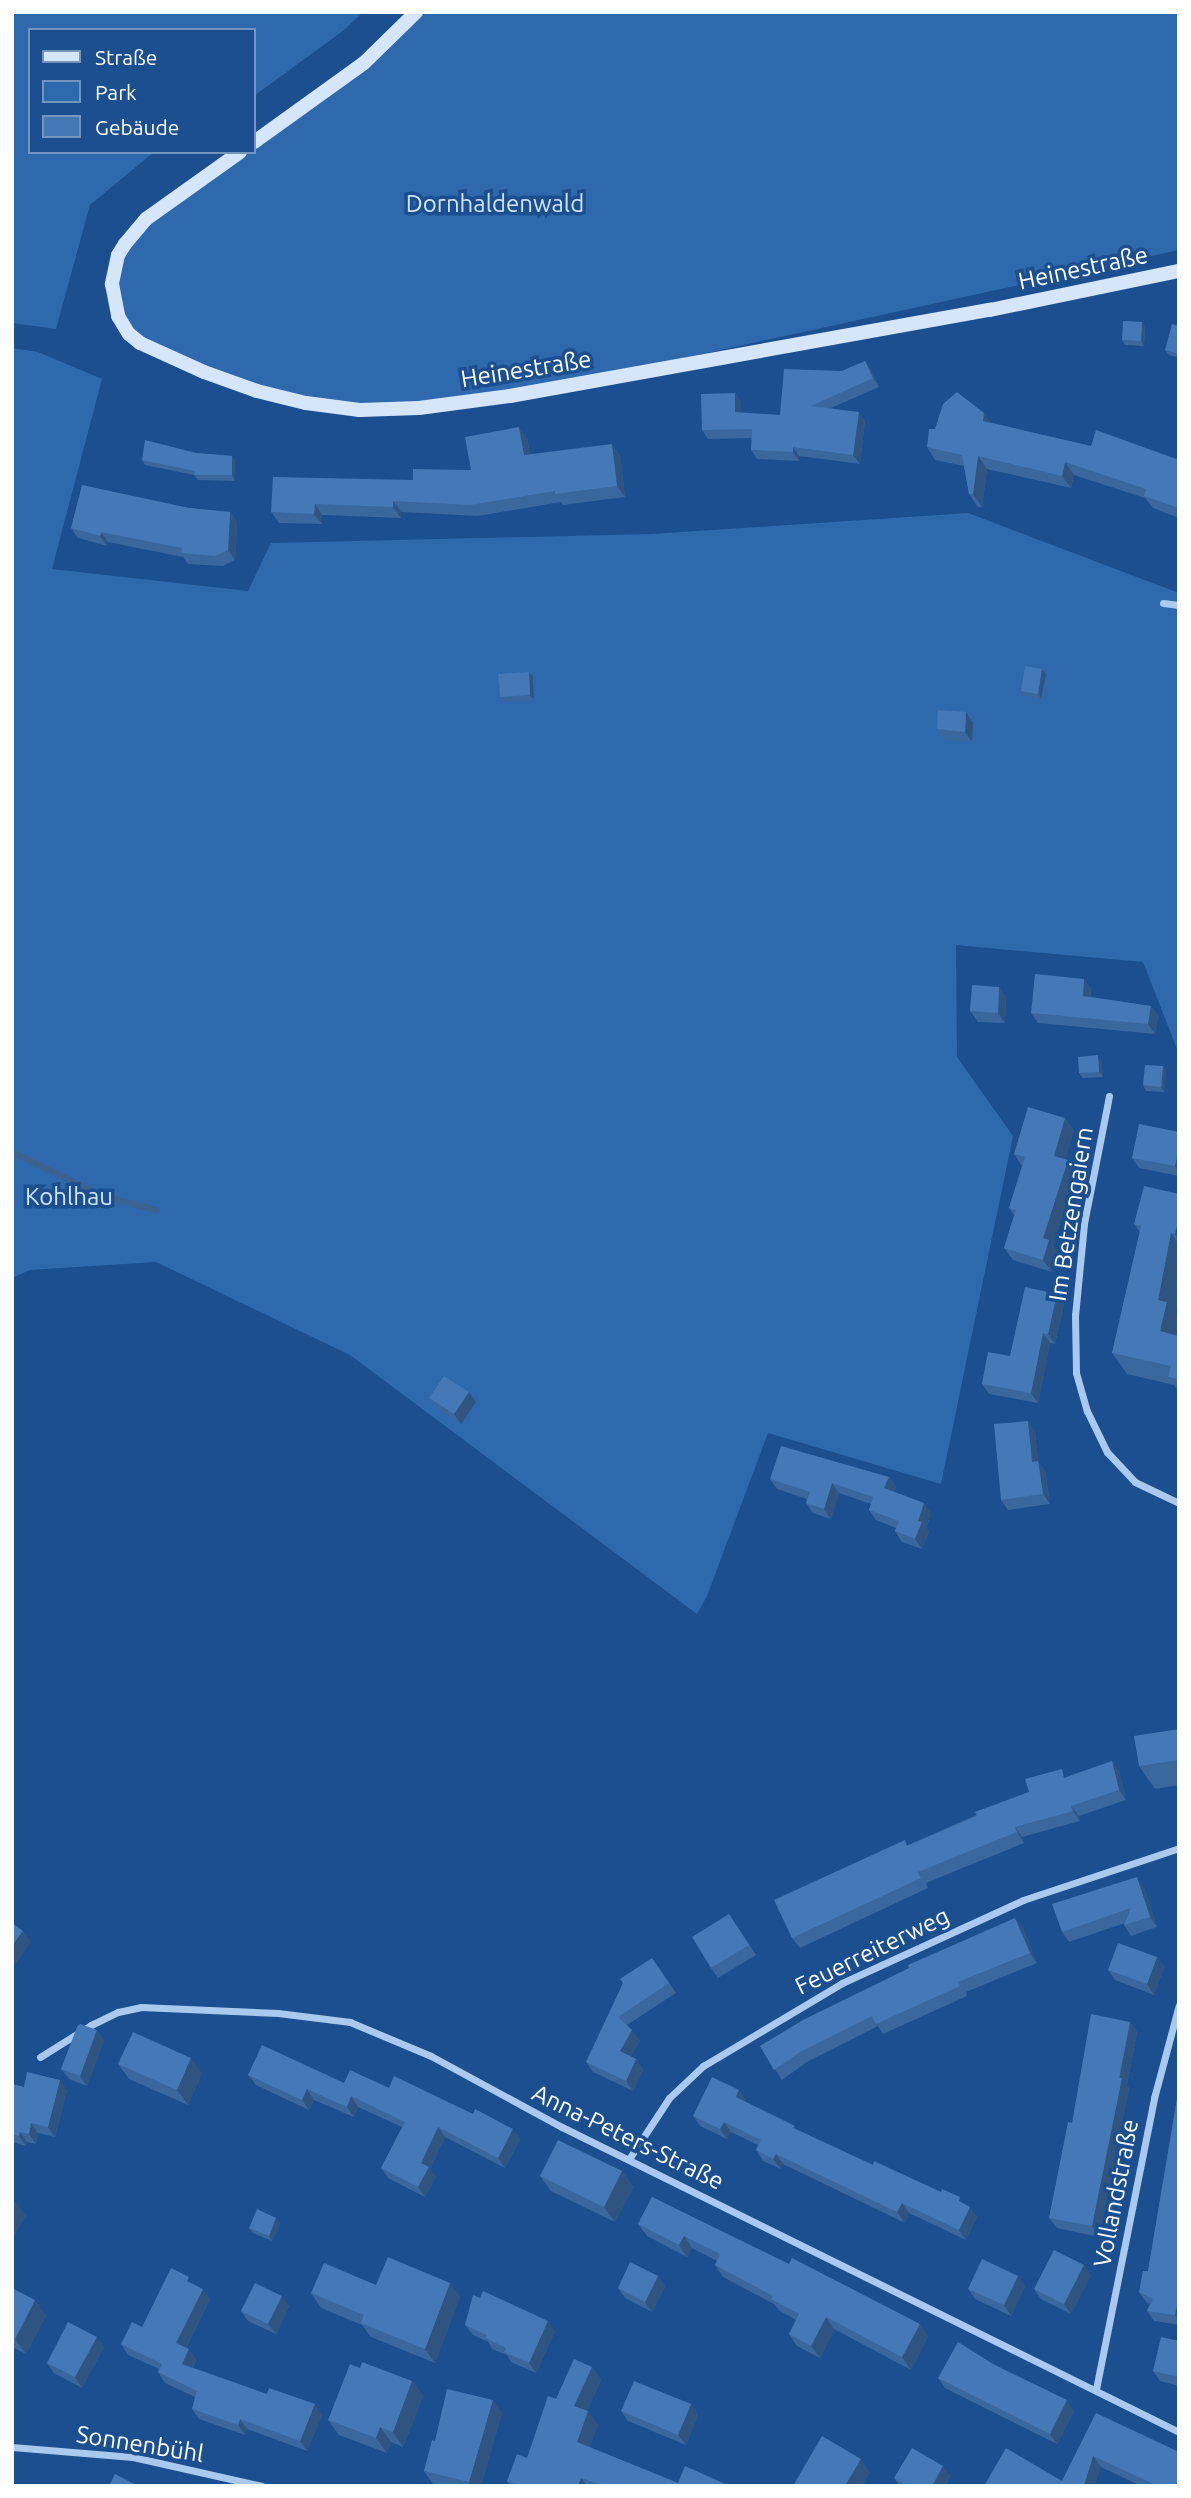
<!DOCTYPE html>
<html>
<head>
<meta charset="utf-8">
<style>
	body { margin:0 }
	#map { position:relative; width:1191px; height:2498px; overflow:hidden; background:#1b4f8f; font-family:Ubuntu,sans-serif }
	div>[style] { position:absolute }
	[style*='--x'] { left:calc(var(--x)*1px); top:calc(var(--y)*1px); width:calc(var(--w)*1px); rotate:calc(var(--a)*1deg) }
	.green>* { inset:0; background:#2e69ad }
	.stream>* { height:6px; margin:-3px; padding:0 3px; transform-origin:3px; border-radius:3px; background:#3c6290 }
	.minor>* { height:7px; margin:-3.5px; padding:0 3.5px; transform-origin:3.5px; border-radius:3.5px; background:#a9c9ee }
	.secondary>* { height:14px; margin:-7px; padding:0 7px; transform-origin:7px; border-radius:7px; background:#d6e6fa }
	.wall>* { inset:0; background:#3a679d }
	.shaded-wall>* { inset:0; background:#305480 }
	.building>* { inset:0; background:#4478b7 }
	span { translate:-50% -50%; white-space:nowrap; text-align:center; line-height:1.15; -webkit-text-stroke:7px #1b4f8f; paint-order:stroke }
	.park-label { font-size:24px; color:#cfe3fa }
	.street-label { font-size:24px; color:#fff }
	.frame { position:absolute; inset:0; border:14px solid #fff; pointer-events:none }
	.legend { position:absolute; left:28px; top:28px; width:228px; height:126px; box-sizing:border-box; background:#1b4f8f; border:2px solid #7695bc; margin:0; padding:9px 12px; list-style:none; font-size:21px; color:#fff }
	.legend li { display:flex; align-items:center; gap:14px; height:35px }
	.legend b { width:35px; border:2px solid #7695bc }
</style>
</head>
<body>
<div id="map">
	<div class="green">
		<div style="clip-path:polygon(12px 12px,363px 12px,344px 30px,254px 96px,254px 30px,30px 30px,30px 152px,154px 152px,90px 205px,56px 329px,12px 323px)"></div>
		<div style="clip-path:polygon(416px 12px,1179px 12px,1179px 250px,510px 396px,419px 408px,306px 403px,156px 353px,118px 316px,115px 302px,125px 244px,240px 152px,254px 152px,254px 142px)"></div>
		<div style="clip-path:polygon(12px 348px,38px 352px,102px 379px,52px 569px,248px 591px,271px 543px,651px 534px,968px 513px,1179px 593px,1179px 1054px,1143px 962px,956px 945px,957px 1057px,1013px 1136px,941px 1484px,768px 1433px,707px 1596px,697px 1614px,350px 1355px,156px 1262px,30px 1270px,12px 1278px)"></div>
	</div>
	<div class="stream">
		<div style="--x:12;--y:1152;--w:100;--a:26.1"></div>
		<div style="--x:102;--y:1196;--w:56;--a:14.5"></div>
	</div>
	<div class="minor">
		<div style="--x:1163;--y:603;--w:16;--a:7"></div>
		<div style="--x:1109;--y:1096;--w:130;--a:101.1"></div>
		<div style="--x:1084;--y:1224;--w:91;--a:95.6"></div>
		<div style="--x:1075;--y:1315;--w:58;--a:89"></div>
		<div style="--x:1076;--y:1373;--w:40;--a:74"></div>
		<div style="--x:1087;--y:1411;--w:46;--a:64"></div>
		<div style="--x:1107;--y:1452;--w:41;--a:47"></div>
		<div style="--x:1135;--y:1482;--w:49;--a:25.5"></div>
		<div style="--x:40;--y:2057;--w:60;--a:-32.1"></div>
		<div style="--x:91;--y:2025;--w:30;--a:-26"></div>
		<div style="--x:118;--y:2012;--w:24;--a:-12"></div>
		<div style="--x:141;--y:2007;--w:137;--a:2.5"></div>
		<div style="--x:278;--y:2013;--w:73;--a:7.1"></div>
		<div style="--x:350;--y:2022;--w:88;--a:22.8"></div>
		<div style="--x:431;--y:2056;--w:149;--a:28.5"></div>
		<div style="--x:562;--y:2127;--w:688;--a:26.3"></div>
		<div style="--x:629;--y:2159;--w:73;--a:-56.7"></div>
		<div style="--x:669;--y:2098;--w:47;--a:-43.3"></div>
		<div style="--x:703;--y:2066;--w:162;--a:-30.8"></div>
		<div style="--x:842;--y:1983;--w:199;--a:-24.6"></div>
		<div style="--x:1023;--y:1900;--w:164;--a:-18.4"></div>
		<div style="--x:1096;--y:2389;--w:297;--a:-78.7"></div>
		<div style="--x:1154;--y:2098;--w:96;--a:-75"></div>
		<div style="--x:12;--y:2447;--w:121;--a:4.7"></div>
		<div style="--x:133;--y:2457;--w:132;--a:12.7"></div>
	</div>
	<div class="secondary">
		<div style="--x:254;--y:142;--w:135;--a:-35.7"></div>
		<div style="--x:364;--y:63;--w:73;--a:-44.4"></div>
		<div style="--x:240;--y:152;--w:115;--a:144.5"></div>
		<div style="--x:146;--y:219;--w:33;--a:130"></div>
		<div style="--x:125;--y:244;--w:13;--a:122"></div>
		<div style="--x:118;--y:255;--w:30;--a:102"></div>
		<div style="--x:112;--y:284;--w:33;--a:79"></div>
		<div style="--x:118;--y:316;--w:21;--a:59"></div>
		<div style="--x:129;--y:334;--w:14;--a:39"></div>
		<div style="--x:140;--y:343;--w:70;--a:24.4"></div>
		<div style="--x:204;--y:372;--w:56;--a:19.7"></div>
		<div style="--x:257;--y:391;--w:50;--a:13.8"></div>
		<div style="--x:306;--y:403;--w:54;--a:7.4"></div>
		<div style="--x:360;--y:410;--w:59;--a:-1.9"></div>
		<div style="--x:419;--y:408;--w:92;--a:-7.5"></div>
		<div style="--x:510;--y:396;--w:488;--a:-10.2"></div>
		<div style="--x:990;--y:310;--w:193;--a:-11.7"></div>
	</div>
	<div class="wall">
		<div style="clip-path:polygon(1142px 322px,1145px 327px,1144px 346px,1125px 345px,1122px 340px)"></div>
		<div style="clip-path:polygon(1179px 326px,1179px 358px,1169px 355px,1165px 350px)"></div>
		<div style="clip-path:polygon(865px 361px,871px 370px,879px 387px,831px 408px,865px 421px,860px 464px,799px 456px,799px 461px,757px 459px,751px 450px,752px 438px,708px 439px,702px 430px,735px 393px,741px 402px,741px 413px,780px 415px,842px 371px)"></div>
		<div style="clip-path:polygon(991px 423px,1091px 446px,1179px 460px,1179px 518px,1153px 508px,1145px 498px,1074px 475px,1071px 488px,987px 469px,982px 507px,978px 507px,969px 494px,964px 466px,935px 460px,927px 447px,935px 429px)"></div>
		<div style="clip-path:polygon(527px 438px,530px 454px,620px 455px,625px 497px,563px 505px,561px 502px,478px 516px,401px 512px,401px 518px,322px 515px,322px 524px,279px 523px,271px 512px,413px 480px,471px 470px)"></div>
		<div style="clip-path:polygon(196px 453px,232px 456px,235px 461px,235px 481px,198px 480px,194px 475px,145px 465px,142px 460px)"></div>
		<div style="clip-path:polygon(189px 508px,230px 512px,237px 522px,235px 560px,223px 566px,188px 564px,183px 557px,108px 542px,107px 546px,78px 538px,71px 528px)"></div>
		<div style="clip-path:polygon(529px 672px,533px 677px,534px 700px,503px 702px,500px 697px)"></div>
		<div style="clip-path:polygon(1046px 674px,1041px 699px,1024px 696px,1021px 691px)"></div>
		<div style="clip-path:polygon(966px 712px,973px 723px,972px 742px,944px 740px,937px 729px)"></div>
		<div style="clip-path:polygon(1084px 979px,1091px 989px,1091px 997px,1151px 1006px,1158px 1016px,1155px 1034px,1038px 1023px,1031px 1013px)"></div>
		<div style="clip-path:polygon(999px 987px,1006px 997px,1005px 1023px,978px 1022px,970px 1011px)"></div>
		<div style="clip-path:polygon(1101px 1060px,1103px 1077px,1083px 1078px,1079px 1073px)"></div>
		<div style="clip-path:polygon(1163px 1066px,1166px 1071px,1164px 1092px,1146px 1091px,1143px 1085px)"></div>
		<div style="clip-path:polygon(1065px 1118px,1074px 1131px,1065px 1159px,1076px 1172px,1053px 1246px,1058px 1253px,1052px 1272px,1013px 1260px,1004px 1248px,1014px 1215px,1009px 1208px,1022px 1166px,1014px 1154px)"></div>
		<div style="clip-path:polygon(1179px 1132px,1179px 1176px,1139px 1168px,1132px 1158px)"></div>
		<div style="clip-path:polygon(1179px 1194px,1179px 1293px,1175px 1313px,1179px 1319px,1179px 1392px,1174px 1385px,1127px 1374px,1112px 1353px,1140px 1232px,1134px 1224px)"></div>
		<div style="clip-path:polygon(1064px 1304px,1055px 1344px,1050px 1343px,1038px 1403px,989px 1394px,982px 1384px)"></div>
		<div style="clip-path:polygon(469px 1392px,476px 1402px,461px 1424px,437px 1408px,429px 1398px)"></div>
		<div style="clip-path:polygon(1035px 1431px,1038px 1461px,1045px 1471px,1050px 1504px,1008px 1510px,1001px 1500px)"></div>
		<div style="clip-path:polygon(889px 1477px,896px 1487px,894px 1492px,931px 1514px,926px 1528px,929px 1532px,922px 1549px,902px 1542px,895px 1531px,896px 1528px,876px 1520px,869px 1510px,871px 1504px,839px 1493px,831px 1519px,813px 1513px,806px 1503px,807px 1499px,777px 1489px,770px 1479px)"></div>
		<div style="clip-path:polygon(1179px 1729px,1179px 1785px,1155px 1789px,1139px 1766px)"></div>
		<div style="clip-path:polygon(1112px 1761px,1119px 1771px,1126px 1800px,1079px 1816px,1080px 1821px,1022px 1837px,1024px 1843px,926px 1883px,928px 1888px,800px 1948px,792px 1938px,908px 1845px,1029px 1792px,1067px 1777px)"></div>
		<div style="clip-path:polygon(1144px 1887px,1157px 1927px,1131px 1936px,1124px 1925px,1125px 1923px,1069px 1942px,1062px 1932px)"></div>
		<div style="clip-path:polygon(736px 1924px,756px 1955px,718px 1978px,711px 1968px)"></div>
		<div style="clip-path:polygon(1023px 1928px,1037px 1963px,966px 1992px,967px 1996px,883px 2034px,878px 2026px,807px 2062px,782px 2080px,760px 2046px)"></div>
		<div style="clip-path:polygon(1157px 1957px,1164px 1967px,1154px 1995px,1115px 1980px,1108px 1970px)"></div>
		<div style="clip-path:polygon(652px 1958px,676px 1993px,627px 2025px,640px 2041px,630px 2056px,636px 2059px,643px 2070px,633px 2091px,593px 2072px,586px 2062px)"></div>
		<div style="clip-path:polygon(1130px 2022px,1137px 2032px,1127px 2085px,1129px 2088px,1099px 2237px,1057px 2228px,1049px 2218px,1072px 2123px)"></div>
		<div style="clip-path:polygon(104px 2040px,87px 2086px,69px 2079px,61px 2069px)"></div>
		<div style="clip-path:polygon(118px 2064px,202px 2073px,188px 2105px,129px 2079px)"></div>
		<div style="clip-path:polygon(248px 2075px,389px 2088px,520px 2139px,505px 2168px,445px 2137px,430px 2169px,436px 2177px,425px 2197px,388px 2178px,381px 2168px,402px 2127px,358px 2107px,354px 2117px,314px 2100px,309px 2110px,256px 2085px)"></div>
		<div style="clip-path:polygon(12px 2084px,24px 2087px,67px 2090px,55px 2137px,38px 2133px,36px 2144px,27px 2142px,26px 2146px,12px 2142px)"></div>
		<div style="clip-path:polygon(1179px 2087px,1179px 2325px,1154px 2321px,1147px 2311px,1150px 2304px,1146px 2302px,1139px 2292px,1148px 2271px)"></div>
		<div style="clip-path:polygon(746px 2100px,745px 2102px,798px 2130px,873px 2165px,966px 2205px,977px 2217px,966px 2240px,909px 2213px,905px 2223px,783px 2164px,781px 2169px,763px 2161px,756px 2150px,758px 2145px,731px 2132px,727px 2139px,700px 2126px,693px 2116px)"></div>
		<div style="clip-path:polygon(622px 2171px,633px 2187px,615px 2222px,551px 2191px,540px 2176px)"></div>
		<div style="clip-path:polygon(652px 2197px,928px 2336px,911px 2370px,834px 2329px,820px 2358px,797px 2346px,789px 2334px,796px 2320px,780px 2311px,774px 2304px,723px 2277px,715px 2265px,717px 2261px,692px 2248px,687px 2257px,647px 2236px,638px 2224px)"></div>
		<div style="clip-path:polygon(280px 2223px,272px 2241px,253px 2233px,249px 2228px)"></div>
		<div style="clip-path:polygon(1091px 2275px,1071px 2314px,1041px 2299px,1034px 2289px)"></div>
		<div style="clip-path:polygon(658px 2276px,665px 2286px,652px 2312px,625px 2298px,618px 2288px)"></div>
		<div style="clip-path:polygon(450px 2283px,460px 2297px,435px 2363px,371px 2337px,362px 2325px,321px 2308px,311px 2293px,376px 2285px)"></div>
		<div style="clip-path:polygon(195px 2285px,210px 2299px,186px 2348px,196px 2359px,193px 2368px,322px 2415px,307px 2451px,247px 2429px,245px 2435px,199px 2419px,192px 2409px,195px 2397px,165px 2383px,158px 2372px,159px 2369px,128px 2355px,121px 2344px)"></div>
		<div style="clip-path:polygon(1025px 2286px,1011px 2316px,975px 2299px,968px 2289px)"></div>
		<div style="clip-path:polygon(12px 2288px,46px 2315px,26px 2354px,12px 2347px)"></div>
		<div style="clip-path:polygon(289px 2306px,276px 2334px,248px 2321px,241px 2311px)"></div>
		<div style="clip-path:polygon(465px 2325px,555px 2331px,536px 2373px,511px 2362px,507px 2355px,492px 2349px,488px 2342px,473px 2335px)"></div>
		<div style="clip-path:polygon(1179px 2341px,1179px 2386px,1160px 2381px,1153px 2371px)"></div>
		<div style="clip-path:polygon(104px 2347px,82px 2388px,54px 2373px,47px 2363px)"></div>
		<div style="clip-path:polygon(993px 2364px,1074px 2411px,1057px 2444px,945px 2388px,938px 2378px)"></div>
		<div style="clip-path:polygon(592px 2367px,601px 2380px,587px 2411px,598px 2425px,589px 2447px,678px 2483px,730px 2486px,510px 2486px,507px 2481px,527px 2458px,556px 2399px)"></div>
		<div style="clip-path:polygon(360px 2368px,412px 2381px,423px 2396px,403px 2447px,391px 2442px,387px 2453px,339px 2435px,328px 2420px)"></div>
		<div style="clip-path:polygon(691px 2404px,698px 2415px,686px 2445px,628px 2421px,621px 2411px)"></div>
		<div style="clip-path:polygon(502px 2413px,481px 2486px,440px 2486px,433px 2484px,424px 2471px)"></div>
		<div style="clip-path:polygon(1096px 2413px,1179px 2486px,1141px 2486px,1101px 2467px,1062px 2481px)"></div>
		<div style="clip-path:polygon(950px 2476px,945px 2486px,900px 2486px,894px 2478px)"></div>
	</div>
	<div class="shaded-wall">
		<div style="clip-path:polygon(1142px 322px,1145px 327px,1144px 346px,1141px 341px)"></div>
		<div style="clip-path:polygon(865px 361px,871px 370px,879px 387px,873px 378px)"></div>
		<div style="clip-path:polygon(735px 393px,741px 402px,742px 421px,735px 412px)"></div>
		<div style="clip-path:polygon(859px 412px,865px 421px,860px 464px,853px 455px)"></div>
		<div style="clip-path:polygon(984px 413px,993px 426px,983px 421px)"></div>
		<div style="clip-path:polygon(519px 427px,527px 438px,532px 466px,524px 455px)"></div>
		<div style="clip-path:polygon(612px 444px,620px 455px,625px 497px,617px 486px)"></div>
		<div style="clip-path:polygon(793px 447px,799px 456px,799px 461px,793px 452px)"></div>
		<div style="clip-path:polygon(232px 456px,235px 461px,235px 481px,232px 475px)"></div>
		<div style="clip-path:polygon(978px 456px,987px 469px,982px 507px,973px 494px)"></div>
		<div style="clip-path:polygon(1065px 462px,1074px 475px,1071px 488px,1062px 476px)"></div>
		<div style="clip-path:polygon(393px 501px,401px 512px,401px 518px,393px 507px)"></div>
		<div style="clip-path:polygon(315px 504px,322px 515px,322px 524px,314px 514px)"></div>
		<div style="clip-path:polygon(230px 512px,237px 522px,235px 560px,228px 550px)"></div>
		<div style="clip-path:polygon(101px 532px,108px 542px,107px 546px,100px 536px)"></div>
		<div style="clip-path:polygon(1042px 669px,1046px 674px,1041px 699px,1038px 694px)"></div>
		<div style="clip-path:polygon(529px 672px,533px 677px,534px 700px,530px 695px)"></div>
		<div style="clip-path:polygon(966px 712px,973px 723px,972px 742px,965px 732px)"></div>
		<div style="clip-path:polygon(1084px 979px,1091px 989px,1090px 1006px,1083px 996px)"></div>
		<div style="clip-path:polygon(999px 987px,1006px 997px,1005px 1023px,998px 1013px)"></div>
		<div style="clip-path:polygon(1151px 1006px,1158px 1016px,1155px 1034px,1148px 1024px)"></div>
		<div style="clip-path:polygon(1098px 1055px,1101px 1060px,1103px 1077px,1099px 1072px)"></div>
		<div style="clip-path:polygon(1163px 1066px,1166px 1071px,1164px 1092px,1161px 1087px)"></div>
		<div style="clip-path:polygon(1065px 1118px,1074px 1131px,1062px 1168px,1054px 1156px)"></div>
		<div style="clip-path:polygon(1179px 1147px,1179px 1172px,1175px 1166px)"></div>
		<div style="clip-path:polygon(1068px 1160px,1076px 1172px,1053px 1246px,1058px 1253px,1052px 1272px,1043px 1260px,1043px 1238px)"></div>
		<div style="clip-path:polygon(1179px 1217px,1179px 1240px,1175px 1234px)"></div>
		<div style="clip-path:polygon(1171px 1233px,1179px 1244px,1179px 1293px,1175px 1313px,1179px 1319px,1179px 1337px,1160px 1331px,1158px 1300px)"></div>
		<div style="clip-path:polygon(1057px 1294px,1064px 1304px,1055px 1344px,1048px 1334px)"></div>
		<div style="clip-path:polygon(1043px 1333px,1050px 1343px,1038px 1403px,1031px 1393px)"></div>
		<div style="clip-path:polygon(469px 1392px,476px 1402px,461px 1424px,454px 1414px)"></div>
		<div style="clip-path:polygon(1028px 1421px,1035px 1431px,1039px 1472px,1032px 1462px)"></div>
		<div style="clip-path:polygon(1038px 1461px,1045px 1471px,1050px 1504px,1043px 1494px)"></div>
		<div style="clip-path:polygon(889px 1477px,896px 1487px,891px 1499px,884px 1488px)"></div>
		<div style="clip-path:polygon(832px 1483px,839px 1493px,831px 1519px,824px 1509px)"></div>
		<div style="clip-path:polygon(924px 1503px,931px 1514px,926px 1528px,929px 1532px,922px 1549px,915px 1539px,918px 1521px)"></div>
		<div style="clip-path:polygon(1112px 1761px,1119px 1771px,1126px 1800px,1119px 1790px)"></div>
		<div style="clip-path:polygon(1071px 1806px,1079px 1816px,1080px 1821px,1073px 1811px)"></div>
		<div style="clip-path:polygon(1015px 1827px,1022px 1837px,1024px 1843px,1017px 1832px)"></div>
		<div style="clip-path:polygon(1137px 1877px,1144px 1887px,1157px 1927px,1150px 1917px)"></div>
		<div style="clip-path:polygon(1015px 1918px,1023px 1928px,1037px 1963px,1030px 1953px)"></div>
		<div style="clip-path:polygon(23px 1931px,31px 1942px,12px 1969px,12px 1946px)"></div>
		<div style="clip-path:polygon(1157px 1957px,1164px 1967px,1154px 1995px,1147px 1984px)"></div>
		<div style="clip-path:polygon(1130px 2022px,1137px 2032px,1127px 2085px,1129px 2088px,1099px 2237px,1092px 2226px)"></div>
		<div style="clip-path:polygon(97px 2030px,104px 2040px,87px 2086px,80px 2076px)"></div>
		<div style="clip-path:polygon(632px 2030px,640px 2041px,628px 2061px,620px 2051px)"></div>
		<div style="clip-path:polygon(191px 2058px,202px 2073px,188px 2105px,177px 2090px)"></div>
		<div style="clip-path:polygon(636px 2059px,643px 2070px,633px 2091px,626px 2081px)"></div>
		<div style="clip-path:polygon(60px 2080px,67px 2090px,55px 2137px,48px 2127px)"></div>
		<div style="clip-path:polygon(307px 2089px,314px 2100px,309px 2110px,302px 2100px)"></div>
		<div style="clip-path:polygon(739px 2090px,746px 2100px,743px 2107px,736px 2097px)"></div>
		<div style="clip-path:polygon(351px 2096px,358px 2107px,354px 2117px,347px 2107px)"></div>
		<div style="clip-path:polygon(724px 2122px,731px 2132px,727px 2139px,720px 2129px)"></div>
		<div style="clip-path:polygon(31px 2123px,38px 2133px,36px 2144px,29px 2134px)"></div>
		<div style="clip-path:polygon(438px 2127px,445px 2137px,430px 2169px,436px 2177px,425px 2197px,418px 2187px,421px 2163px)"></div>
		<div style="clip-path:polygon(513px 2129px,520px 2139px,505px 2168px,498px 2158px)"></div>
		<div style="clip-path:polygon(20px 2132px,27px 2142px,26px 2146px,19px 2136px)"></div>
		<div style="clip-path:polygon(776px 2154px,783px 2164px,781px 2169px,773px 2159px)"></div>
		<div style="clip-path:polygon(622px 2171px,633px 2187px,615px 2222px,604px 2207px)"></div>
		<div style="clip-path:polygon(15px 2201px,26px 2216px,12px 2240px,12px 2205px)"></div>
		<div style="clip-path:polygon(902px 2203px,909px 2213px,905px 2223px,897px 2212px)"></div>
		<div style="clip-path:polygon(970px 2207px,977px 2217px,966px 2240px,959px 2230px)"></div>
		<div style="clip-path:polygon(276px 2218px,280px 2223px,272px 2241px,269px 2236px)"></div>
		<div style="clip-path:polygon(684px 2236px,692px 2248px,687px 2257px,679px 2245px)"></div>
		<div style="clip-path:polygon(1084px 2265px,1091px 2275px,1071px 2314px,1064px 2304px)"></div>
		<div style="clip-path:polygon(658px 2276px,665px 2286px,652px 2312px,645px 2302px)"></div>
		<div style="clip-path:polygon(1018px 2276px,1025px 2286px,1011px 2316px,1004px 2305px)"></div>
		<div style="clip-path:polygon(450px 2283px,460px 2297px,435px 2363px,425px 2349px)"></div>
		<div style="clip-path:polygon(203px 2289px,210px 2299px,183px 2353px,176px 2343px)"></div>
		<div style="clip-path:polygon(1179px 2295px,1179px 2321px,1175px 2315px)"></div>
		<div style="clip-path:polygon(282px 2296px,289px 2306px,276px 2334px,268px 2324px)"></div>
		<div style="clip-path:polygon(35px 2300px,46px 2315px,26px 2354px,15px 2339px)"></div>
		<div style="clip-path:polygon(826px 2317px,834px 2329px,820px 2358px,811px 2346px)"></div>
		<div style="clip-path:polygon(548px 2321px,555px 2331px,536px 2373px,529px 2363px)"></div>
		<div style="clip-path:polygon(920px 2324px,928px 2336px,911px 2370px,902px 2357px)"></div>
		<div style="clip-path:polygon(97px 2337px,104px 2347px,82px 2388px,75px 2377px)"></div>
		<div style="clip-path:polygon(189px 2349px,196px 2359px,190px 2374px,182px 2364px)"></div>
		<div style="clip-path:polygon(592px 2367px,601px 2380px,584px 2419px,574px 2406px)"></div>
		<div style="clip-path:polygon(412px 2381px,423px 2396px,403px 2447px,393px 2432px)"></div>
		<div style="clip-path:polygon(493px 2400px,502px 2413px,481px 2486px,471px 2486px,469px 2482px)"></div>
		<div style="clip-path:polygon(1067px 2400px,1074px 2411px,1057px 2444px,1050px 2434px)"></div>
		<div style="clip-path:polygon(315px 2404px,322px 2415px,307px 2451px,300px 2441px)"></div>
		<div style="clip-path:polygon(691px 2404px,698px 2415px,686px 2445px,678px 2435px)"></div>
		<div style="clip-path:polygon(588px 2411px,598px 2425px,586px 2456px,577px 2442px)"></div>
		<div style="clip-path:polygon(240px 2419px,247px 2429px,245px 2435px,238px 2425px)"></div>
		<div style="clip-path:polygon(380px 2427px,391px 2442px,387px 2453px,376px 2438px)"></div>
		<div style="clip-path:polygon(1093px 2456px,1101px 2467px,1095px 2486px,1084px 2486px)"></div>
		<div style="clip-path:polygon(861px 2459px,870px 2472px,862px 2486px,845px 2486px)"></div>
		<div style="clip-path:polygon(943px 2466px,950px 2476px,945px 2486px,932px 2486px)"></div>
		<div style="clip-path:polygon(581px 2478px,587px 2486px,578px 2486px)"></div>
	</div>
	<div class="building">
		<div style="clip-path:polygon(1123px 321px,1142px 322px,1141px 341px,1122px 340px)"></div>
		<div style="clip-path:polygon(1172px 324px,1179px 326px,1179px 354px,1165px 350px)"></div>
		<div style="clip-path:polygon(865px 361px,873px 378px,811px 406px,859px 412px,853px 455px,793px 447px,793px 452px,751px 450px,752px 429px,702px 430px,701px 394px,735px 393px,735px 412px,780px 415px,784px 369px,842px 371px)"></div>
		<div style="clip-path:polygon(957px 392px,984px 413px,983px 421px,1091px 446px,1096px 430px,1179px 460px,1179px 508px,1144px 496px,1146px 489px,1065px 462px,1062px 476px,978px 456px,973px 494px,969px 494px,962px 455px,927px 447px,929px 429px,935px 429px,943px 404px)"></div>
		<div style="clip-path:polygon(519px 427px,524px 455px,612px 444px,617px 486px,555px 494px,555px 491px,470px 505px,393px 501px,393px 507px,315px 504px,314px 514px,271px 512px,273px 477px,413px 480px,413px 469px,471px 470px,465px 437px)"></div>
		<div style="clip-path:polygon(145px 440px,196px 453px,232px 456px,232px 475px,194px 475px,195px 471px,142px 460px)"></div>
		<div style="clip-path:polygon(82px 485px,189px 508px,230px 512px,228px 550px,215px 556px,181px 553px,182px 548px,101px 532px,100px 536px,71px 528px)"></div>
		<div style="clip-path:polygon(1025px 666px,1042px 669px,1038px 694px,1021px 691px)"></div>
		<div style="clip-path:polygon(529px 672px,530px 695px,500px 697px,498px 674px)"></div>
		<div style="clip-path:polygon(938px 710px,966px 712px,965px 732px,937px 729px)"></div>
		<div style="clip-path:polygon(1035px 974px,1084px 979px,1083px 996px,1151px 1006px,1148px 1024px,1031px 1013px)"></div>
		<div style="clip-path:polygon(972px 985px,999px 987px,998px 1013px,970px 1011px)"></div>
		<div style="clip-path:polygon(1098px 1055px,1099px 1072px,1079px 1073px,1078px 1057px)"></div>
		<div style="clip-path:polygon(1145px 1065px,1163px 1066px,1161px 1087px,1143px 1085px)"></div>
		<div style="clip-path:polygon(1028px 1107px,1065px 1118px,1054px 1156px,1068px 1160px,1043px 1238px,1049px 1240px,1043px 1260px,1004px 1248px,1016px 1210px,1009px 1208px,1025px 1157px,1014px 1154px)"></div>
		<div style="clip-path:polygon(1139px 1124px,1179px 1132px,1179px 1147px,1175px 1166px,1132px 1158px)"></div>
		<div style="clip-path:polygon(1144px 1186px,1179px 1194px,1179px 1217px,1175px 1234px,1171px 1233px,1158px 1300px,1167px 1302px,1160px 1331px,1179px 1336px,1179px 1379px,1168px 1377px,1171px 1366px,1112px 1353px,1141px 1226px,1134px 1224px)"></div>
		<div style="clip-path:polygon(1025px 1287px,1057px 1294px,1048px 1334px,1043px 1333px,1031px 1393px,982px 1384px,988px 1352px,1010px 1356px)"></div>
		<div style="clip-path:polygon(444px 1376px,469px 1392px,454px 1414px,429px 1398px)"></div>
		<div style="clip-path:polygon(1028px 1421px,1032px 1462px,1038px 1461px,1043px 1494px,1001px 1500px,994px 1424px)"></div>
		<div style="clip-path:polygon(781px 1446px,889px 1477px,884px 1488px,924px 1503px,918px 1521px,922px 1522px,915px 1539px,895px 1531px,899px 1521px,869px 1510px,873px 1497px,832px 1483px,824px 1509px,806px 1503px,810px 1492px,770px 1479px)"></div>
		<div style="clip-path:polygon(1179px 1729px,1179px 1760px,1139px 1766px,1134px 1736px)"></div>
		<div style="clip-path:polygon(1112px 1761px,1119px 1790px,1071px 1806px,1073px 1811px,1015px 1827px,1017px 1832px,918px 1872px,921px 1878px,792px 1938px,774px 1900px,905px 1840px,907px 1846px,977px 1816px,975px 1812px,1029px 1792px,1025px 1779px,1062px 1769px,1064px 1778px)"></div>
		<div style="clip-path:polygon(1137px 1877px,1150px 1917px,1124px 1925px,1131px 1908px,1062px 1932px,1052px 1904px)"></div>
		<div style="clip-path:polygon(729px 1914px,749px 1945px,711px 1968px,692px 1937px)"></div>
		<div style="clip-path:polygon(1015px 1918px,1030px 1953px,958px 1982px,960px 1986px,876px 2024px,872px 2016px,800px 2052px,774px 2070px,760px 2046px,803px 2020px,909px 1968px,908px 1965px)"></div>
		<div style="clip-path:polygon(12px 1923px,23px 1931px,12px 1946px)"></div>
		<div style="clip-path:polygon(1118px 1943px,1157px 1957px,1147px 1984px,1108px 1970px)"></div>
		<div style="clip-path:polygon(652px 1958px,669px 1983px,618px 2017px,632px 2030px,620px 2051px,636px 2059px,626px 2081px,586px 2062px,623px 1983px,620px 1979px)"></div>
		<div style="clip-path:polygon(1091px 2014px,1130px 2022px,1119px 2078px,1122px 2078px,1092px 2226px,1049px 2218px,1068px 2122px,1072px 2123px)"></div>
		<div style="clip-path:polygon(80px 2024px,97px 2030px,80px 2076px,61px 2069px,77px 2027px)"></div>
		<div style="clip-path:polygon(133px 2032px,191px 2058px,177px 2090px,118px 2064px)"></div>
		<div style="clip-path:polygon(262px 2045px,344px 2083px,350px 2070px,389px 2088px,394px 2076px,473px 2114px,475px 2109px,513px 2129px,498px 2158px,438px 2127px,421px 2163px,429px 2167px,418px 2187px,381px 2168px,405px 2122px,351px 2096px,347px 2107px,307px 2089px,302px 2100px,248px 2075px)"></div>
		<div style="clip-path:polygon(27px 2072px,60px 2080px,48px 2127px,31px 2123px,29px 2134px,20px 2132px,19px 2136px,12px 2134px,12px 2084px,24px 2087px)"></div>
		<div style="clip-path:polygon(712px 2077px,739px 2090px,736px 2097px,795px 2126px,793px 2128px,873px 2165px,874px 2161px,941px 2192px,942px 2189px,960px 2197px,959px 2201px,970px 2207px,959px 2230px,902px 2203px,897px 2212px,776px 2154px,773px 2159px,756px 2150px,761px 2140px,724px 2122px,720px 2129px,693px 2116px)"></div>
		<div style="clip-path:polygon(1179px 2087px,1179px 2295px,1175px 2315px,1147px 2311px,1153px 2299px,1139px 2292px,1143px 2271px,1148px 2271px)"></div>
		<div style="clip-path:polygon(558px 2140px,622px 2171px,604px 2207px,540px 2176px)"></div>
		<div style="clip-path:polygon(652px 2197px,789px 2264px,792px 2258px,920px 2324px,902px 2357px,826px 2317px,811px 2346px,789px 2334px,799px 2314px,771px 2299px,773px 2296px,715px 2265px,720px 2254px,684px 2236px,679px 2245px,638px 2224px)"></div>
		<div style="clip-path:polygon(257px 2209px,276px 2218px,269px 2236px,249px 2228px)"></div>
		<div style="clip-path:polygon(1054px 2250px,1084px 2265px,1064px 2304px,1034px 2289px)"></div>
		<div style="clip-path:polygon(388px 2257px,450px 2283px,425px 2349px,361px 2323px,364px 2315px,311px 2293px,324px 2263px,376px 2285px)"></div>
		<div style="clip-path:polygon(982px 2259px,1018px 2276px,1004px 2305px,968px 2289px)"></div>
		<div style="clip-path:polygon(630px 2262px,658px 2276px,645px 2302px,618px 2288px)"></div>
		<div style="clip-path:polygon(171px 2268px,189px 2277px,187px 2281px,203px 2289px,176px 2343px,189px 2349px,182px 2364px,267px 2394px,269px 2388px,315px 2404px,300px 2441px,240px 2419px,238px 2425px,192px 2409px,197px 2391px,158px 2372px,162px 2364px,121px 2344px,132px 2322px,142px 2327px)"></div>
		<div style="clip-path:polygon(255px 2283px,282px 2296px,268px 2324px,241px 2311px)"></div>
		<div style="clip-path:polygon(12px 2288px,35px 2300px,15px 2339px,12px 2337px)"></div>
		<div style="clip-path:polygon(483px 2291px,548px 2321px,529px 2363px,504px 2352px,506px 2348px,485px 2338px,487px 2335px,465px 2325px,473px 2295px,480px 2298px)"></div>
		<div style="clip-path:polygon(68px 2322px,97px 2337px,75px 2377px,47px 2363px)"></div>
		<div style="clip-path:polygon(1161px 2337px,1179px 2341px,1179px 2377px,1153px 2371px)"></div>
		<div style="clip-path:polygon(958px 2342px,993px 2364px,1067px 2400px,1050px 2434px,938px 2378px)"></div>
		<div style="clip-path:polygon(574px 2359px,592px 2367px,574px 2406px,588px 2411px,577px 2442px,678px 2483px,685px 2466px,730px 2486px,604px 2486px,581px 2478px,578px 2486px,520px 2486px,507px 2481px,517px 2454px,527px 2458px,548px 2396px,556px 2399px)"></div>
		<div style="clip-path:polygon(362px 2362px,412px 2381px,393px 2432px,380px 2427px,376px 2438px,328px 2420px,350px 2364px,360px 2368px)"></div>
		<div style="clip-path:polygon(634px 2381px,691px 2404px,678px 2435px,621px 2411px)"></div>
		<div style="clip-path:polygon(447px 2389px,493px 2400px,469px 2482px,424px 2471px,432px 2440px,435px 2441px)"></div>
		<div style="clip-path:polygon(1096px 2413px,1179px 2452px,1179px 2486px,1158px 2486px,1093px 2456px,1084px 2486px,984px 2486px,1006px 2448px,1062px 2481px)"></div>
		<div style="clip-path:polygon(822px 2436px,861px 2459px,845px 2486px,793px 2486px)"></div>
		<div style="clip-path:polygon(912px 2448px,943px 2466px,932px 2486px,908px 2486px,894px 2478px)"></div>
		<div style="clip-path:polygon(115px 2474px,138px 2486px,109px 2486px)"></div>
	</div>
	<div class="park-label">
		<span style="left:495px;top:204px">Dornhaldenwald</span>
		<span style="left:69px;top:1197px">Kohlhau</span>
	</div>
	<div class="street-label">
		<span style="left:1083px;top:268px;rotate:-12deg">Heinestraße</span>
		<span style="left:526px;top:369px;rotate:-9deg">Heinestraße</span>
		<span style="left:1071px;top:1214px;rotate:-81deg">Im Betzengaiern</span>
		<span style="left:872px;top:1951px;rotate:-26deg">Feuerreiterweg</span>
		<span style="left:628px;top:2137px;rotate:26deg">Anna-Peters-Straße</span>
		<span style="left:1116px;top:2193px;rotate:-79deg">Vollandstraße</span>
		<span style="left:140px;top:2444px;rotate:9deg">Sonnenbühl</span>
	</div>
	<div class="frame"></div>
	<ul class="legend">
	<li><b style="height:9px;background:#d6e6fa"></b>Straße</li>
	<li><b style="height:19px;background:#2e69ad"></b>Park</li>
	<li><b style="height:19px;background:#4478b7"></b>Gebäude</li>
	</ul>
</div>
</body>
</html>
